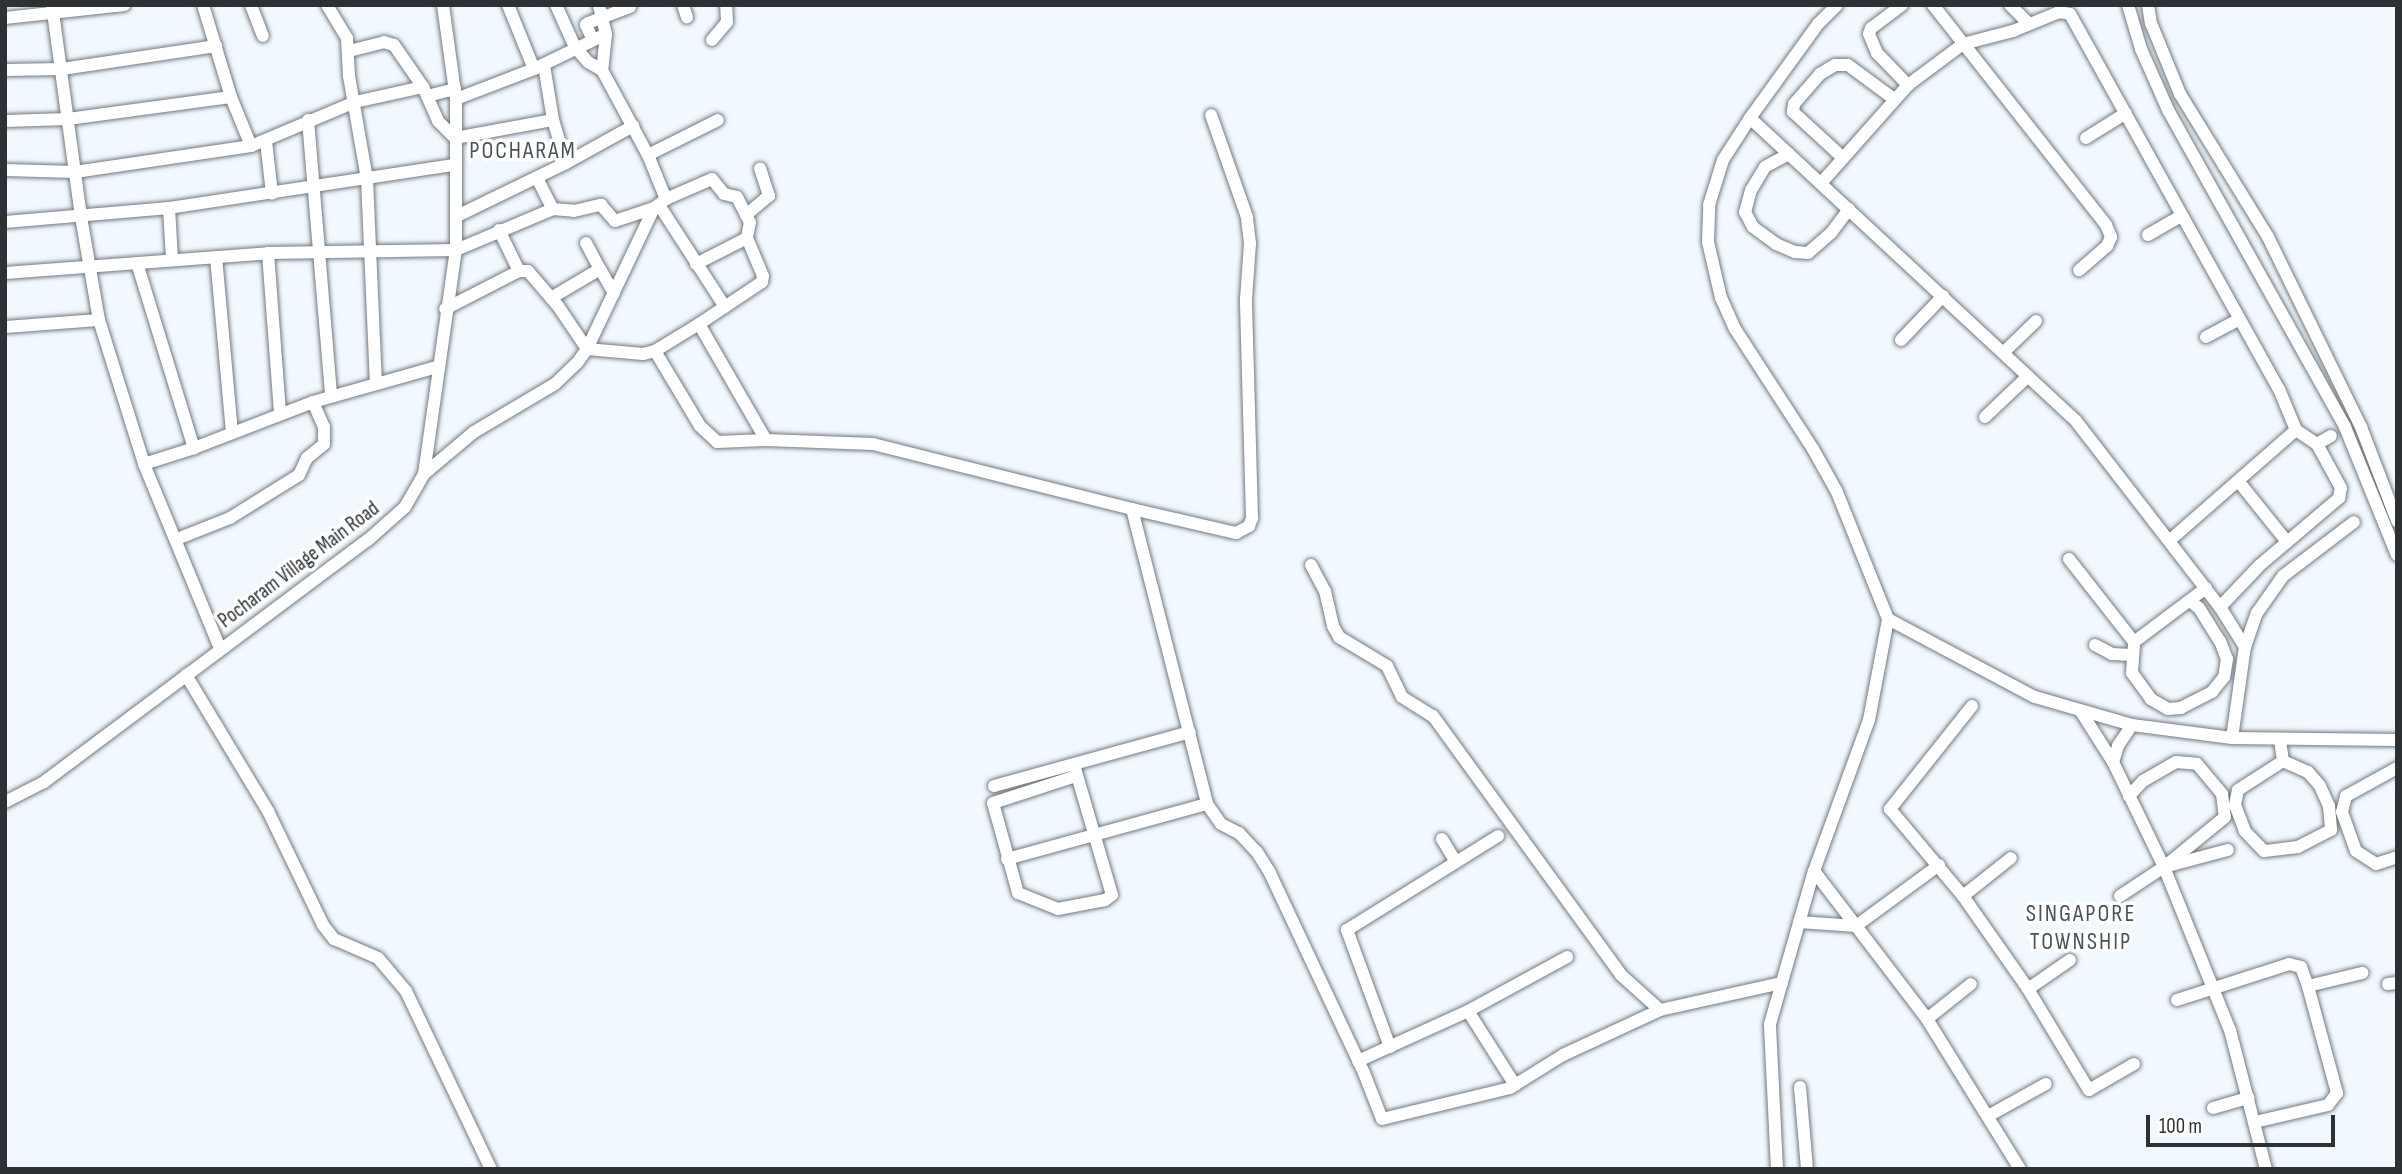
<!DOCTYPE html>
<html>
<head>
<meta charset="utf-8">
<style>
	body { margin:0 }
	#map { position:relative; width:2402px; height:1174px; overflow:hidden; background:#f1f8fe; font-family:"Sofia Sans Condensed",sans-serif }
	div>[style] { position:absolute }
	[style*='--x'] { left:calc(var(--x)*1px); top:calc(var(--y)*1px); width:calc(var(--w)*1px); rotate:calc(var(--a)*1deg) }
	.roads { filter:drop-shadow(0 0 2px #727980) drop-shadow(0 0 2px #727980) }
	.street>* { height:12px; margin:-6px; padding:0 6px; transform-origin:6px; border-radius:6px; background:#fff }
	span { translate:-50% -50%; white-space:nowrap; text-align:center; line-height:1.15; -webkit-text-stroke:7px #fff; paint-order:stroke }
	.street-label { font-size:21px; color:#2e3134 }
	.quarter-label { font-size:24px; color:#4b5259; letter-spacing:2px }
	.frame { position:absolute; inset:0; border:7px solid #2e3134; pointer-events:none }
	.scale { position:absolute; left:2146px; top:1115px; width:189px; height:32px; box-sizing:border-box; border:4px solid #2e3134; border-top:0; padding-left:9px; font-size:21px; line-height:24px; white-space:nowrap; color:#2e3134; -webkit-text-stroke:5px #fff; paint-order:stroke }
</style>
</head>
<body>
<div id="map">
	<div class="roads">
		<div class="street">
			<div style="--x:52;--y:5;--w:214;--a:82.2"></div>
			<div style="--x:81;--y:217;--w:105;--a:80.1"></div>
			<div style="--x:99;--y:320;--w:151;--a:72.6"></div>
			<div style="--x:144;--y:464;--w:199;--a:67.6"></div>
			<div style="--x:203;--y:5;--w:96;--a:73.1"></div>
			<div style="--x:231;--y:97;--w:53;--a:67.8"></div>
			<div style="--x:251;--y:5;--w:33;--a:69"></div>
			<div style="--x:327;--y:5;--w:39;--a:59"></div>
			<div style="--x:347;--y:38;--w:38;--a:87"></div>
			<div style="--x:349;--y:76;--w:105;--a:80.1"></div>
			<div style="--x:367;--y:179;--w:203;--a:87.5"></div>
			<div style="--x:508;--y:5;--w:69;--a:67.9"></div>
			<div style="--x:556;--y:5;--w:46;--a:65.7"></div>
			<div style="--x:575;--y:47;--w:20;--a:49"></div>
			<div style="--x:588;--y:62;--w:16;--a:30"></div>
			<div style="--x:683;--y:5;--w:13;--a:72"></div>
			<div style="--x:1902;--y:5;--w:39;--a:143"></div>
			<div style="--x:1871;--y:28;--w:6;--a:108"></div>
			<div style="--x:1869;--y:34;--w:21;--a:67"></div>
			<div style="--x:1877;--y:53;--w:45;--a:45.9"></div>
			<div style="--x:1933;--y:5;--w:280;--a:51.8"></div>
			<div style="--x:2106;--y:225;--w:13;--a:67"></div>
			<div style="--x:2111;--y:237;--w:10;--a:114"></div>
			<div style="--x:2107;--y:246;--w:37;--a:139"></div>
			<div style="--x:2010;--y:5;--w:27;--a:45"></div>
			<div style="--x:2128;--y:5;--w:46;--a:73.5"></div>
			<div style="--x:2141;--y:49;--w:67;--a:66.1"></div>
			<div style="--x:2168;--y:110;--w:363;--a:60.8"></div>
			<div style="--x:2345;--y:427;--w:138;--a:67.9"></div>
			<div style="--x:2148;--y:5;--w:18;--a:81"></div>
			<div style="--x:2151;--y:23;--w:77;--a:67.8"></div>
			<div style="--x:2180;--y:94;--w:168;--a:58.4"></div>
			<div style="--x:2268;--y:237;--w:212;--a:63.9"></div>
			<div style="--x:2361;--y:427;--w:101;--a:69"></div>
			<div style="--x:5;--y:18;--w:120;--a:-6.2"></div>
			<div style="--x:606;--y:34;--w:36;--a:96"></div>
			<div style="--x:602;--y:70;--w:97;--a:61.6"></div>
			<div style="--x:648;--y:155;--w:48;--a:67.8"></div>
			<div style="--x:593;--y:40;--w:17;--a:-115"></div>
			<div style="--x:586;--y:25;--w:3;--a:-45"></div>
			<div style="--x:588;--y:23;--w:45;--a:-20.9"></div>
			<div style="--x:712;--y:40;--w:23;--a:-50"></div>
			<div style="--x:727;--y:22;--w:17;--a:-93"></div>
			<div style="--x:349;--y:51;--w:36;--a:-14"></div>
			<div style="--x:384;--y:42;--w:10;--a:17"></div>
			<div style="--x:394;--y:45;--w:51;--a:55.4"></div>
			<div style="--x:423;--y:87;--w:37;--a:66"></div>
			<div style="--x:438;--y:121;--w:24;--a:45"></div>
			<div style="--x:455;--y:138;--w:100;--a:-10.4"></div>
			<div style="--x:5;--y:70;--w:57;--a:-1"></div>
			<div style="--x:62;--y:69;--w:156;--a:-8.5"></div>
			<div style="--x:427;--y:96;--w:29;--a:-14"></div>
			<div style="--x:456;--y:99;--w:84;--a:-21"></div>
			<div style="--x:534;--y:69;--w:80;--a:-25.9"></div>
			<div style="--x:606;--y:34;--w:30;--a:-104"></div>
			<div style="--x:1750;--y:118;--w:445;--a:42.9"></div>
			<div style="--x:2076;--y:421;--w:235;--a:52.3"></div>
			<div style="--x:2220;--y:607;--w:47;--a:58"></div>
			<div style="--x:308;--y:120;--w:277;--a:85.2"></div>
			<div style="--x:5;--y:121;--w:63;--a:-1.8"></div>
			<div style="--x:68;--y:119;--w:164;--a:-7.7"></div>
			<div style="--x:2086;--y:138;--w:47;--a:-32"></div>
			<div style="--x:266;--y:141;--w:53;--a:83.5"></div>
			<div style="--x:1789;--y:154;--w:27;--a:152"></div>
			<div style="--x:1765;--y:167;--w:27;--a:121"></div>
			<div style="--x:1751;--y:190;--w:23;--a:105"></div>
			<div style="--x:1745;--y:212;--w:17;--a:62"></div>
			<div style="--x:1753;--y:227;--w:29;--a:36"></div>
			<div style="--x:1776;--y:244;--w:21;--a:23"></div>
			<div style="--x:1795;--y:252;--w:13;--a:4"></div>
			<div style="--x:1808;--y:253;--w:30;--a:-41"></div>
			<div style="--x:1831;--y:233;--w:30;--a:-53"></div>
			<div style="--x:648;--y:155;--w:78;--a:-26.6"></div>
			<div style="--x:1842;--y:157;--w:67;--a:-137.4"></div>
			<div style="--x:1793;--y:112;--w:8;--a:-83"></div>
			<div style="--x:1794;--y:104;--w:40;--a:-49"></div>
			<div style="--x:1820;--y:74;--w:17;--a:-31"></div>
			<div style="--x:1835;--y:65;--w:13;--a:0"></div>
			<div style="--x:1848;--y:65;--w:57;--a:36.5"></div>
			<div style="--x:566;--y:163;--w:77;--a:-28.9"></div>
			<div style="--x:5;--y:170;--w:70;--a:1.6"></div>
			<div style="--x:75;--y:172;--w:178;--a:-8.4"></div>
			<div style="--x:251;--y:146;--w:113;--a:-22.9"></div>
			<div style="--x:355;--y:102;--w:70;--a:-12.4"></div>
			<div style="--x:537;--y:178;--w:35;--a:63"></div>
			<div style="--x:1822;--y:182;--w:130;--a:-48.4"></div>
			<div style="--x:1908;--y:85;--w:69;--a:-36.7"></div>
			<div style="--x:1963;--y:44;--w:52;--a:-14.6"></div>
			<div style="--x:2013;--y:31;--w:50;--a:-22.4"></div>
			<div style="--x:2059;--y:12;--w:11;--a:10"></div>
			<div style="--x:2070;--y:14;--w:429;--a:60.9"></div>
			<div style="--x:2279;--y:389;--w:44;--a:67.5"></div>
			<div style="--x:2296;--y:430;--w:25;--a:34"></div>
			<div style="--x:2317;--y:444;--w:16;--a:-30"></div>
			<div style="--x:659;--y:205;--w:121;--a:57.1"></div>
			<div style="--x:169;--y:208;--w:51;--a:86.6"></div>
			<div style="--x:746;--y:215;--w:30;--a:-40"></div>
			<div style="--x:769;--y:196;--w:29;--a:-108"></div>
			<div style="--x:457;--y:216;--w:121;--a:-25.9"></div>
			<div style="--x:566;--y:163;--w:45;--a:-106.8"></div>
			<div style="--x:553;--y:120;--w:56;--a:-99.3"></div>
			<div style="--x:5;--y:222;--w:165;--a:-4.9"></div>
			<div style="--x:169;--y:208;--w:289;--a:-8.6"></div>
			<div style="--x:499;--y:230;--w:46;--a:64"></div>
			<div style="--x:2148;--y:235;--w:39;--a:-30"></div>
			<div style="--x:586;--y:243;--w:30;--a:62"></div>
			<div style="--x:268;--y:253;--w:160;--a:85.7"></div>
			<div style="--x:216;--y:257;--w:177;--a:84.8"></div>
			<div style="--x:137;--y:263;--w:194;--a:72.9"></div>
			<div style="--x:696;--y:264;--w:57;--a:-27"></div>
			<div style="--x:5;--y:273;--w:264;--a:-4.3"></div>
			<div style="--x:268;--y:253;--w:188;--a:-0.9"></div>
			<div style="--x:456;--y:250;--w:105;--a:-22.9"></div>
			<div style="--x:553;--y:209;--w:21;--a:5"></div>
			<div style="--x:574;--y:211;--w:28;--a:-13"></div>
			<div style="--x:601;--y:205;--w:21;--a:49"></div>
			<div style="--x:615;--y:221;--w:41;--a:-18.4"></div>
			<div style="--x:551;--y:298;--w:57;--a:-30.6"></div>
			<div style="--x:600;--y:269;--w:28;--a:60"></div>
			<div style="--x:699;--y:324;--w:134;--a:60"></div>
			<div style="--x:5;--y:327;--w:94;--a:-4.3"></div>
			<div style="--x:2206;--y:337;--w:38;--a:-28"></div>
			<div style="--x:1901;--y:340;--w:61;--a:-46.3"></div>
			<div style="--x:655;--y:351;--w:87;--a:59"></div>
			<div style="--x:700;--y:426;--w:23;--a:43"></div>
			<div style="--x:717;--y:442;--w:49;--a:-2.3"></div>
			<div style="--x:766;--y:440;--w:107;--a:2.1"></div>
			<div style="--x:873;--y:444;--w:267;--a:14.1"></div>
			<div style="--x:1132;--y:509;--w:304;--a:75.7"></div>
			<div style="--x:1207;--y:804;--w:24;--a:55"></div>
			<div style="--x:1221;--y:824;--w:20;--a:27"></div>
			<div style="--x:1239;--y:833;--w:26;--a:47"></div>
			<div style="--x:1257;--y:852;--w:22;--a:58"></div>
			<div style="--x:1269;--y:871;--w:223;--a:64.8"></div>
			<div style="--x:1364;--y:1073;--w:49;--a:68.6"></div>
			<div style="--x:1382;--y:1119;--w:132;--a:-13.6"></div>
			<div style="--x:1510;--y:1088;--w:62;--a:-31.9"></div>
			<div style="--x:1563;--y:1055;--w:107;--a:-24.9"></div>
			<div style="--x:2003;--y:353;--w:46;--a:-44.1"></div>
			<div style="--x:1985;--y:417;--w:59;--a:-43.6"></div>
			<div style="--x:144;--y:464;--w:52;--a:-17.7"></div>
			<div style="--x:194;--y:448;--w:128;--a:-21.1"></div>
			<div style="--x:313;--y:402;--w:129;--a:-15.8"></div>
			<div style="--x:424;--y:474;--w:65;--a:-40"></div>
			<div style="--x:474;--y:432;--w:94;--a:-30.7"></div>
			<div style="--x:555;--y:384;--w:30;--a:-44"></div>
			<div style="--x:577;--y:363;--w:17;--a:-54"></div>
			<div style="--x:587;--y:349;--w:156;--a:-64.6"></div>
			<div style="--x:654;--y:208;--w:15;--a:-37"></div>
			<div style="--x:666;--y:199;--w:50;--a:-23.5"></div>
			<div style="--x:712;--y:179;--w:19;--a:51"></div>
			<div style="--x:724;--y:194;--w:13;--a:13"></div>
			<div style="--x:737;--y:197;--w:28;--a:63"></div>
			<div style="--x:750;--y:222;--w:16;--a:101"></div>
			<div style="--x:747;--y:238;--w:41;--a:67.2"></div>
			<div style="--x:763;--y:276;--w:6;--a:99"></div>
			<div style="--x:762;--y:282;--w:76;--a:146.3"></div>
			<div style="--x:699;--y:324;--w:52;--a:148.5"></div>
			<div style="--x:655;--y:351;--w:12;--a:166"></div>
			<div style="--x:643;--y:354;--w:56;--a:-174.9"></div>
			<div style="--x:587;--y:349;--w:52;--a:-124"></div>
			<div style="--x:558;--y:306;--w:46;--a:-130.6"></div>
			<div style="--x:528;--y:271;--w:9;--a:180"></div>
			<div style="--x:519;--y:271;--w:83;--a:152.8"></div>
			<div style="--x:2239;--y:482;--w:77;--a:51.3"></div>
			<div style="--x:1132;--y:509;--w:107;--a:13"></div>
			<div style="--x:1236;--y:533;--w:15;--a:-28"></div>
			<div style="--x:1249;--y:526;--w:9;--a:-69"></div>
			<div style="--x:1252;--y:518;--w:219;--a:-91.6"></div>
			<div style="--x:1246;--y:299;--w:56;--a:-85.9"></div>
			<div style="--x:1250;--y:243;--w:26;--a:-97"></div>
			<div style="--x:1247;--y:217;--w:108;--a:-109.4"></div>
			<div style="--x:177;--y:539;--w:57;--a:-21.6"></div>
			<div style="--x:230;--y:518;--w:81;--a:-31.9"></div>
			<div style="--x:299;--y:475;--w:19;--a:-65"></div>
			<div style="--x:307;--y:458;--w:22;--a:-39"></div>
			<div style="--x:324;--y:444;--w:17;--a:-90"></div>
			<div style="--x:324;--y:427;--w:27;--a:-114"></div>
			<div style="--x:2169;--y:541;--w:169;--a:-41.2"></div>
			<div style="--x:2069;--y:559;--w:105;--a:51.9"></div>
			<div style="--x:1311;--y:565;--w:30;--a:62"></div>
			<div style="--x:1325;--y:591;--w:36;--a:77"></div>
			<div style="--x:1333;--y:626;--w:13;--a:61"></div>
			<div style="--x:1339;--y:637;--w:56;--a:31.1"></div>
			<div style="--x:1387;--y:666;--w:34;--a:64"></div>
			<div style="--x:1402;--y:697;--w:36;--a:32"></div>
			<div style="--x:1433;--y:716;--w:320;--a:54"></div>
			<div style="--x:1621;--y:975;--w:52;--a:41.9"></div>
			<div style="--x:1660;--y:1010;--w:125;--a:-12.5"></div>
			<div style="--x:2190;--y:601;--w:11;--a:38"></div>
			<div style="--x:2199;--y:608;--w:39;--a:58"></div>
			<div style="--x:2220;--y:641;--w:19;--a:69"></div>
			<div style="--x:2227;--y:659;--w:18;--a:99"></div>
			<div style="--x:2224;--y:677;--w:19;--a:129"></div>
			<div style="--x:2212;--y:692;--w:35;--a:153"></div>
			<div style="--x:2181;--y:708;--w:13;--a:176"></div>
			<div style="--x:2168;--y:709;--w:20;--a:-150"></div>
			<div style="--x:2151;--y:699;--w:32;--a:-126"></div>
			<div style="--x:2132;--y:673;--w:31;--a:-86"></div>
			<div style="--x:2134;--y:642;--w:90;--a:-36.9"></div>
			<div style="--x:2220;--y:607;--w:58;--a:-46.4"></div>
			<div style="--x:2260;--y:565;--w:104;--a:-40.3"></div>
			<div style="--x:2339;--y:498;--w:10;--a:-79"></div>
			<div style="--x:2341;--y:488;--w:50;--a:-118.6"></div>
			<div style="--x:1888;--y:619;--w:166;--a:28"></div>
			<div style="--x:2035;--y:697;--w:101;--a:16.1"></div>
			<div style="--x:2132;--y:725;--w:101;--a:7.4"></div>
			<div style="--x:2232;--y:738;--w:165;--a:0.7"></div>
			<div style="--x:2095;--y:645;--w:19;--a:28"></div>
			<div style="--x:2112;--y:654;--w:19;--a:3"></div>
			<div style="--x:186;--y:675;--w:159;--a:58.9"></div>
			<div style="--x:268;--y:811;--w:127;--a:64.2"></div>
			<div style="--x:323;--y:925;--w:18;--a:52"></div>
			<div style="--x:334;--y:939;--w:48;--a:23.4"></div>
			<div style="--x:378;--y:958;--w:43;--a:49.7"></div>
			<div style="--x:406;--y:991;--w:197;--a:64.5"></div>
			<div style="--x:1972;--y:706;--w:132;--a:128.5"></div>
			<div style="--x:1890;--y:809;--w:114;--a:50"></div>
			<div style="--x:1963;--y:896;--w:113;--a:55"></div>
			<div style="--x:2028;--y:989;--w:118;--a:58.9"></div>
			<div style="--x:2089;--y:1090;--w:52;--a:-30"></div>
			<div style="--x:2080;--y:710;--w:62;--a:57.6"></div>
			<div style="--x:2132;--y:725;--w:25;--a:124"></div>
			<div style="--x:2118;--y:746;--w:17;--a:107"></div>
			<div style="--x:2113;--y:762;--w:117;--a:64.1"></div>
			<div style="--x:2164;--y:867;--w:176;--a:68"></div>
			<div style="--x:2230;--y:1030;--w:144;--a:75.5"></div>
			<div style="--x:2232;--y:738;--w:92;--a:-81.9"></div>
			<div style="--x:2245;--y:647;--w:36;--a:-71"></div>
			<div style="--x:2257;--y:613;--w:45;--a:-54.9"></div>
			<div style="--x:2283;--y:576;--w:89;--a:-37.3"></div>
			<div style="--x:2280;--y:740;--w:21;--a:82"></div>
			<div style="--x:2283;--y:761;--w:27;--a:24"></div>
			<div style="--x:2308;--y:772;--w:18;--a:49"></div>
			<div style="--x:2320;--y:786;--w:22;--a:66"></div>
			<div style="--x:2329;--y:806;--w:24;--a:85"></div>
			<div style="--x:2331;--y:830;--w:37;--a:153"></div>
			<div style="--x:2298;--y:847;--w:34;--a:173"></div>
			<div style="--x:2264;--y:851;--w:28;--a:-134"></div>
			<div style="--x:2245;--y:831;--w:28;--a:-111"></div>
			<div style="--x:2235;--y:805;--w:15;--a:-79"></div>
			<div style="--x:2238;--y:790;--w:54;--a:-32.8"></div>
			<div style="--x:1074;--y:765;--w:135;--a:73.7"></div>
			<div style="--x:1112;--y:895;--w:9;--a:144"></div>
			<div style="--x:1105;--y:900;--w:48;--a:169.2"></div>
			<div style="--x:1058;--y:909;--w:43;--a:-158.2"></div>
			<div style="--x:1018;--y:893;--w:93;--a:-105.5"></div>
			<div style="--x:993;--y:803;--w:87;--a:-18"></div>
			<div style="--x:2397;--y:768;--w:58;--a:151.2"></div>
			<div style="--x:2346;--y:796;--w:16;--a:104"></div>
			<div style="--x:2342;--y:812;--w:41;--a:70.3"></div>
			<div style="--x:2356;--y:851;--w:24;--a:33"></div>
			<div style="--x:2376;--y:864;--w:22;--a:-18"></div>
			<div style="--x:994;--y:786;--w:203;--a:-15.4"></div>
			<div style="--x:2129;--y:796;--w:21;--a:-47"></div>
			<div style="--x:2143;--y:781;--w:38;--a:-30"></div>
			<div style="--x:2176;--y:762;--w:21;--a:5"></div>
			<div style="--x:2197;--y:764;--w:39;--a:50"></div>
			<div style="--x:2222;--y:794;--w:23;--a:83"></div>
			<div style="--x:2225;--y:817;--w:79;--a:140.7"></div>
			<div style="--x:5;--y:802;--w:44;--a:-27.1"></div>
			<div style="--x:44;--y:782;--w:404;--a:-36.8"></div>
			<div style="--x:368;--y:540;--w:50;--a:-41.7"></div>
			<div style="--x:405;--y:507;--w:38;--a:-60"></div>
			<div style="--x:424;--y:474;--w:226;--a:-81.9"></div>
			<div style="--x:456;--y:250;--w:151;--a:-90"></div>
			<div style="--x:456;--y:99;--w:95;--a:-97.9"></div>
			<div style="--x:1442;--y:839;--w:27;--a:59"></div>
			<div style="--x:1007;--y:859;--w:207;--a:-15.4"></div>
			<div style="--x:1814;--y:871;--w:186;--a:52.6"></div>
			<div style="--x:1927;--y:1019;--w:176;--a:58.2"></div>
			<div style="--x:1963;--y:896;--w:61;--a:-38.4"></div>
			<div style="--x:2120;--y:896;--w:53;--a:-33.4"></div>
			<div style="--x:2164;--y:867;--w:66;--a:-14.9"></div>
			<div style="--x:1799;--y:922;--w:57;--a:4"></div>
			<div style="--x:1856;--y:926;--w:103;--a:-36.3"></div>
			<div style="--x:2388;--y:984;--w:9;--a:-6"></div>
			<div style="--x:2028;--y:989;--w:51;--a:-34.6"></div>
			<div style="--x:2177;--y:1000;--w:118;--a:-17.8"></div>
			<div style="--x:2289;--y:964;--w:12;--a:14"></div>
			<div style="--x:2301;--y:967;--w:20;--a:70"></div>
			<div style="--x:2308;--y:986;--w:56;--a:-13.5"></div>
			<div style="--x:1468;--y:1011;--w:88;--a:57.6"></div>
			<div style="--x:1927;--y:1019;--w:56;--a:-38.5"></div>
			<div style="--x:1390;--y:1047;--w:125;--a:-110.2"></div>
			<div style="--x:1347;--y:930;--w:178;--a:-31.9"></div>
			<div style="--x:1358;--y:1061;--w:121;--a:-24.4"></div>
			<div style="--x:1468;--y:1011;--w:113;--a:-28.6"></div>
			<div style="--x:1800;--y:1087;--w:82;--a:85.1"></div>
			<div style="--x:2213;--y:1108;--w:37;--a:-16"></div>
			<div style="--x:1988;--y:1116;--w:66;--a:-28.9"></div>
			<div style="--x:2255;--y:1122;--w:75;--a:-13.1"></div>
			<div style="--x:2328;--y:1105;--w:15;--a:-53"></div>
			<div style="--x:2337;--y:1093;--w:111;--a:-105.2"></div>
			<div style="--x:1777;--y:1169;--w:145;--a:-92.8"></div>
			<div style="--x:1770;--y:1024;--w:159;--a:-74"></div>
			<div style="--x:1814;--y:871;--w:161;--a:-70"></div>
			<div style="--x:1869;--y:720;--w:103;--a:-79.3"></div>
			<div style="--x:1888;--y:619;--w:137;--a:-111.9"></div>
			<div style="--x:1837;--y:492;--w:49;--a:-119.2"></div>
			<div style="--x:1813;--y:449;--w:143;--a:-123"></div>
			<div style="--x:1735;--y:329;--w:34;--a:-114"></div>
			<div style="--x:1721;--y:298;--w:57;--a:-103.1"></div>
			<div style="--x:1708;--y:242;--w:37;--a:-88"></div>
			<div style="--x:1709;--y:205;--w:47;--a:-72.7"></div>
			<div style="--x:1723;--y:160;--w:50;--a:-57.3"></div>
			<div style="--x:1750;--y:118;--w:116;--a:-54.1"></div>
			<div style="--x:1818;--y:24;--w:27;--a:-45"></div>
		</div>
	</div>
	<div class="street-label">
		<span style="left:299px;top:565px;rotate:-37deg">Pocharam Village Main Road</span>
	</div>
	<div class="quarter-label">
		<span style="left:523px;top:151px">POCHARAM</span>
		<span style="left:2081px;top:928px">SINGAPORE<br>TOWNSHIP</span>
	</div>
	<div class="frame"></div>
	<div class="scale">100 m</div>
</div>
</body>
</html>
